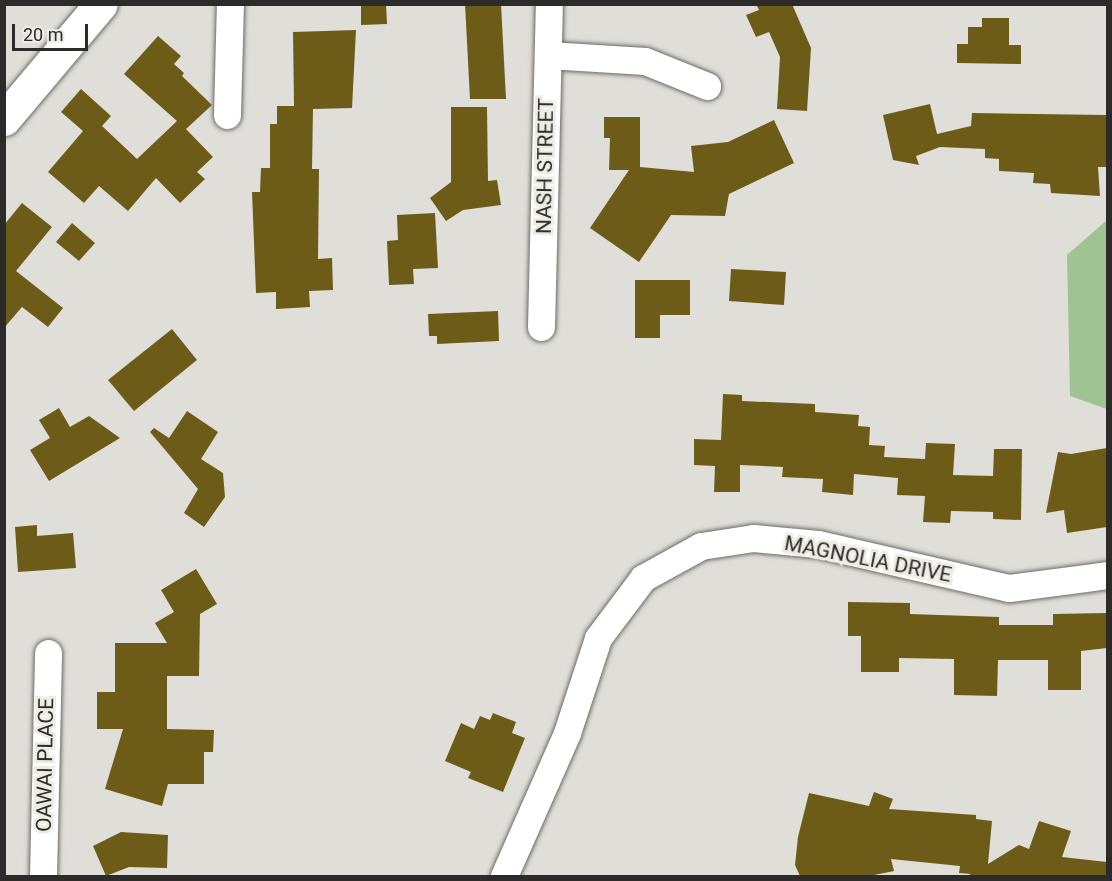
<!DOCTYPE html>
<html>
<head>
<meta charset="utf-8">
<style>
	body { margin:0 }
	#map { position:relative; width:1112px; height:881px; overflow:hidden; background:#e0ded8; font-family:Roboto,sans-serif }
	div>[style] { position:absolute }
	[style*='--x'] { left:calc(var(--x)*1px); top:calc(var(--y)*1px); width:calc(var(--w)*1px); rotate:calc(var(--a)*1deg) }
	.green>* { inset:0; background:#a0c393 }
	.building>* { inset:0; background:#6d5c18 }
	.roads { filter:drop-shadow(0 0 2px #6e6c66) drop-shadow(0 0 2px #6e6c66) }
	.minor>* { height:27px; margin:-13.5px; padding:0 13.5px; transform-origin:13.5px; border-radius:13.5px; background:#fff }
	.secondary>* { height:33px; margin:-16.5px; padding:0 16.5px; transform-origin:16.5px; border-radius:16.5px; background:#fff }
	span { translate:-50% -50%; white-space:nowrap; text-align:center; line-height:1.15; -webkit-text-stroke:6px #edece5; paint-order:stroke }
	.street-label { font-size:21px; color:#2c2b29 }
	.frame { position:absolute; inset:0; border:6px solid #2c2b29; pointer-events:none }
	.scale { position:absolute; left:12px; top:24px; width:76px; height:27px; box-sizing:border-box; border:3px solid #2c2b29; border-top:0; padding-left:8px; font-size:18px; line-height:21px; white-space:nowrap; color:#2c2b29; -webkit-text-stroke:4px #edece5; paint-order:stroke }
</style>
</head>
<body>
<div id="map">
	<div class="green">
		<div style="clip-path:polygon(1107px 220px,1107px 409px,1070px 396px,1067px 255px)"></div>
	</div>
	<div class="building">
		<div style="clip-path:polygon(361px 4px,386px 4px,387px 24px,361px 25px)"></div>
		<div style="clip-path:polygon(465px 4px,501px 4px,506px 99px,470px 99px)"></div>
		<div style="clip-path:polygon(756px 4px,792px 4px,811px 48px,807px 111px,777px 109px,780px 57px,769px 32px,756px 37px,746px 15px,759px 10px)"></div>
		<div style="clip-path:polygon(982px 18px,1009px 18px,1009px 45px,1021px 45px,1021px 64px,957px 63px,957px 44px,968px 44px,968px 27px,982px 27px)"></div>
		<div style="clip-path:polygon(356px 30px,352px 108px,313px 109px,312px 169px,319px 169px,318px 259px,332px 258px,333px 290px,309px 291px,310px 307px,276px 309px,276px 292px,256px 293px,252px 192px,260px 192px,261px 168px,270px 168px,270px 124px,277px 124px,277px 106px,294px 106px,293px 32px)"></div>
		<div style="clip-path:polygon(158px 36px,181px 56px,174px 64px,184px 73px,182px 76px,212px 105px,186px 129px,213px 157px,197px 172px,205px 179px,180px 203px,156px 178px,128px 211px,99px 186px,84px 203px,48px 172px,83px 131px,61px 112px,81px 89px,111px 116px,102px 126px,137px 159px,177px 121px,124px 74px)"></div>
		<div style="clip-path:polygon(930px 104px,937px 134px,971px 126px,972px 113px,1107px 115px,1107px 167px,1098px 167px,1100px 196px,1051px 193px,1050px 184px,1033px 183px,1034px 173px,999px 171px,999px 159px,985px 158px,985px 149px,940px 147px,916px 156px,919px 165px,893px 160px,883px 115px)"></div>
		<div style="clip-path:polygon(451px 107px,487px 107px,488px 181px,497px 180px,501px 205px,463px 210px,446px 221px,430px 198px,451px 182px)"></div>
		<div style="clip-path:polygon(604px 117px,640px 117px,640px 167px,694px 172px,691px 146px,728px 142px,774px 120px,794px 163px,729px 194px,725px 216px,671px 215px,639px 262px,590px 228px,629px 170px,609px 170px,610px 138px,604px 138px)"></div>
		<div style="clip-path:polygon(22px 203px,52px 227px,16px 271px,63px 308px,48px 327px,22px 307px,4px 328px,4px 225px)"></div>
		<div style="clip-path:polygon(435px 213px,438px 268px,413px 269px,414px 284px,389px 285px,387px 241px,398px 240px,397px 215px)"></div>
		<div style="clip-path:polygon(72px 223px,95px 243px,79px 261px,56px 242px)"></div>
		<div style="clip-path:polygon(731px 269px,786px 272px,784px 305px,729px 301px)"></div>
		<div style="clip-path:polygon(635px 280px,690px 280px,690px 315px,660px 315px,660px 338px,635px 338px)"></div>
		<div style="clip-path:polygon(498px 311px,499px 341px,437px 344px,437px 336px,429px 336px,428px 314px)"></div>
		<div style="clip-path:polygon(172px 329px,197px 360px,134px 411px,108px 380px)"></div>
		<div style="clip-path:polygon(723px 394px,742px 395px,742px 401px,815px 404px,815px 412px,859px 415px,858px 426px,870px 427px,869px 445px,885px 446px,884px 457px,925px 459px,926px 443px,955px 444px,953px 475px,993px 476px,994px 449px,1022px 449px,1021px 520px,993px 519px,993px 512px,951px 511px,950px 523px,923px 522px,925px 496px,897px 495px,898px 478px,854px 474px,853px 495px,822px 492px,823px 479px,782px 477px,783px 467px,740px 465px,740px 492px,714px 492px,715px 466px,694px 465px,694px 439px,721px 440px)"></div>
		<div style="clip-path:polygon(59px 408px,70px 427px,89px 416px,120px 438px,49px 481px,30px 450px,50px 438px,39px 420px)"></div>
		<div style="clip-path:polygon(187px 411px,218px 432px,201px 459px,223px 473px,225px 497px,204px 527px,184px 513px,198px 489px,150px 432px,154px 428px,169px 438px)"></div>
		<div style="clip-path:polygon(1107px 448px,1107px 527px,1067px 533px,1064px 510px,1046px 513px,1058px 452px,1071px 454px)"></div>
		<div style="clip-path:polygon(37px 525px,37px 536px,73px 533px,76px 568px,18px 572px,15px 527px)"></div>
		<div style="clip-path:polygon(196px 569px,217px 604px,200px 614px,199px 676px,167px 676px,167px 729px,214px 730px,213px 752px,204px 752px,204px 784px,168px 784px,162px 806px,105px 789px,123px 729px,97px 729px,97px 692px,115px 692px,115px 643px,167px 643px,155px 623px,174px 612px,161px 590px)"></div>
		<div style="clip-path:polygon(848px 602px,910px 603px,910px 614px,999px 617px,999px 625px,1053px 625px,1053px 614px,1107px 613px,1107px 648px,1081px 651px,1081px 690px,1048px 690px,1048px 660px,998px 660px,997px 696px,954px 695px,954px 659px,899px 658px,899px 672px,861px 672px,861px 636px,848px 636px)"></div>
		<div style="clip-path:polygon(493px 713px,516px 722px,512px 733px,525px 738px,503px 792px,468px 778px,471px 772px,445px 761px,461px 723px,474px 729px,480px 716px,490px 720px)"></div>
		<div style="clip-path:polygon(874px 792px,893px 799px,889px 809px,976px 815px,976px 819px,992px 821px,988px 864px,1019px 845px,1029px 849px,1039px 821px,1071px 831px,1062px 857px,1107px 862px,1107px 876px,967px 876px,971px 874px,959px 873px,960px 866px,891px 859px,894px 871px,869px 876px,800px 876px,795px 865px,798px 837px,809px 793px,869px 806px)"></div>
		<div style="clip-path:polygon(121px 832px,168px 835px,167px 868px,129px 867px,106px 876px,93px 846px)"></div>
	</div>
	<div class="roads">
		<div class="minor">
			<div style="--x:548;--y:55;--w:97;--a:3.5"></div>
			<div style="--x:645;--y:61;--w:67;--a:22"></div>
			<div style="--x:227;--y:115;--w:111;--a:-88.5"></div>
			<div style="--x:541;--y:327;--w:323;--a:-88.6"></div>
			<div style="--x:43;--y:876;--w:223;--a:-88.7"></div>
			<div style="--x:504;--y:876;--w:156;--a:-66.2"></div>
			<div style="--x:567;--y:733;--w:100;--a:-71.9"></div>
			<div style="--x:598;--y:638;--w:75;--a:-53.1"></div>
			<div style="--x:643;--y:578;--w:66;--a:-28.9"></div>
			<div style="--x:701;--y:546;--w:53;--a:-8.7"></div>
			<div style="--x:753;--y:538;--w:65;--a:5.3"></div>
			<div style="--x:818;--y:544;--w:196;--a:13"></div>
			<div style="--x:1009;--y:588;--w:100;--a:-7.5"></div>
		</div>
		<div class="secondary">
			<div style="--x:4;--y:119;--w:150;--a:-49.9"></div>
		</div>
	</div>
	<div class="street-label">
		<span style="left:545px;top:166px;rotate:-89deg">NASH STREET</span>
		<span style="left:868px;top:559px;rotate:11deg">MAGNOLIA DRIVE</span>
		<span style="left:45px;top:765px;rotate:-89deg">OAWAI PLACE</span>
	</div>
	<div class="frame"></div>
	<div class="scale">20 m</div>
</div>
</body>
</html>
